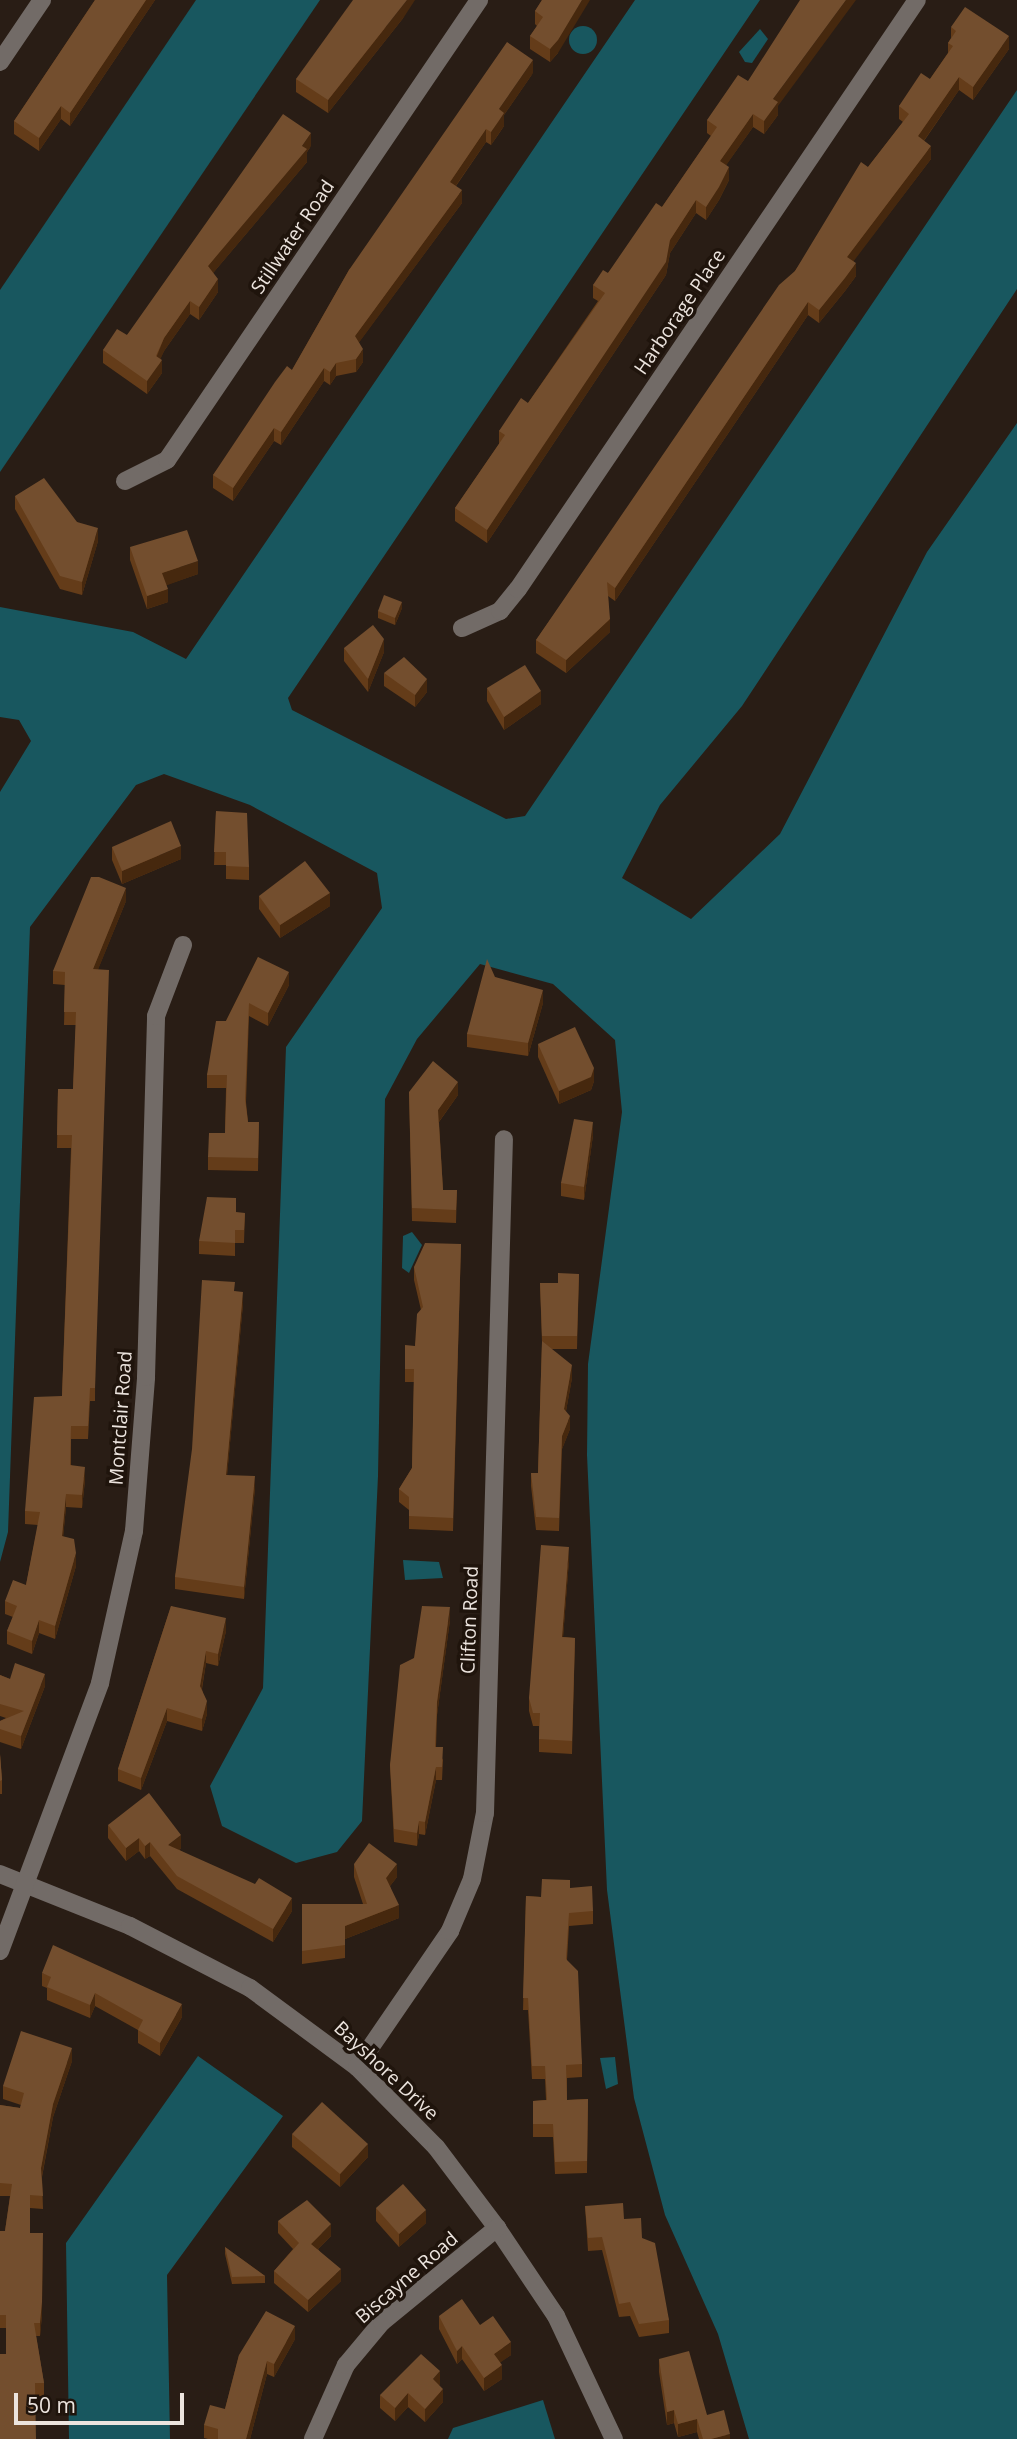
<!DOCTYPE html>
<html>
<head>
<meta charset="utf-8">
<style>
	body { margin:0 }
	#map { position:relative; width:1017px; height:2439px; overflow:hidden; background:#291d15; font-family:"Open Sans",sans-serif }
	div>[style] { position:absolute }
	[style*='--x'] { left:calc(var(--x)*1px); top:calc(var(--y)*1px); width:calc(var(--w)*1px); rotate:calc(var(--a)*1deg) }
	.water>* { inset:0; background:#18575f }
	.round { border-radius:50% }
	.minor>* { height:18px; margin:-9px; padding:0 9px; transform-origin:9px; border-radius:9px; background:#726b67 }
	.wall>* { inset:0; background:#643c19 }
	.shaded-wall>* { inset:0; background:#46280e }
	.building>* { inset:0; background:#734e2e }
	span { translate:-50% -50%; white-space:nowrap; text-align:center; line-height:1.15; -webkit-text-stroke:7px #1f140c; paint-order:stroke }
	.street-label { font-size:19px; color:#ece4de }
	.scale { position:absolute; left:14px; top:2393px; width:170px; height:32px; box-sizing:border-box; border:4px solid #ece4de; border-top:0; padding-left:9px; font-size:21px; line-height:24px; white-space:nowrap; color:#ece4de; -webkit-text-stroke:5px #1f140c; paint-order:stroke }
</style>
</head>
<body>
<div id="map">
	<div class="water">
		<div style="clip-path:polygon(196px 0,320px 0,0 472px,0 290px)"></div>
		<div style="clip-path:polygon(635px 0,760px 0,288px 698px,292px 710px,506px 819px,525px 816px,1017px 90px,1017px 289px,742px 706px,660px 805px,622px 878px,691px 919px,780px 834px,927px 552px,1017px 423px,1017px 2439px,749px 2439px,718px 2334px,665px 2215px,634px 2098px,607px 1890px,587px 1455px,588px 1364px,622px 1112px,615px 1040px,553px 984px,480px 964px,417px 1039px,385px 1099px,378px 1476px,362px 1821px,337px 1852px,296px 1863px,222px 1826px,210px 1786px,263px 1688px,286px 1047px,382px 908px,377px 873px,250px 805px,164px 774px,136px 785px,30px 927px,8px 1532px,0 1562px,0 792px,31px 741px,19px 720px,0 717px,0 607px,133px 632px,186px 659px)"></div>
		<div class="round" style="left:569px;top:26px;width:28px;height:28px"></div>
		<div style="clip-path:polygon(760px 29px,768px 39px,752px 63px,745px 62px,739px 52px)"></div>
		<div style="clip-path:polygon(412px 1232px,422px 1245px,409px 1273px,402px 1268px,403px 1236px)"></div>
		<div style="clip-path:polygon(403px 1560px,439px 1562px,443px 1578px,405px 1580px)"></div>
		<div style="clip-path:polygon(198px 2056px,283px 2116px,167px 2275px,170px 2439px,69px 2439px,66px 2243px)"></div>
		<div style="clip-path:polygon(615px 2057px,618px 2084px,606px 2089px,600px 2058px)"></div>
		<div style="clip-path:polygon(543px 2400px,555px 2439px,448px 2439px,453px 2428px)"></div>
	</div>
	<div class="minor">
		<div style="--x:0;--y:62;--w:75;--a:-55.9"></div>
		<div style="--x:125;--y:481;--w:47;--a:-26.6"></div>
		<div style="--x:167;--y:460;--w:556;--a:-55.85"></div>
		<div style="--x:462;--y:628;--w:42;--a:-24.1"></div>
		<div style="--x:500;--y:611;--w:28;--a:-51"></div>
		<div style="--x:518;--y:589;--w:711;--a:-55.89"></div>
		<div style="--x:0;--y:1874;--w:140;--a:21.8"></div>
		<div style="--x:130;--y:1926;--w:135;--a:27.3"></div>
		<div style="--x:250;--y:1988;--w:133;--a:36.4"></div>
		<div style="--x:357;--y:2067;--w:112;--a:45.4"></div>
		<div style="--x:436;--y:2147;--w:101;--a:53"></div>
		<div style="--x:497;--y:2228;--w:106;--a:56.2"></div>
		<div style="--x:556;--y:2316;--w:136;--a:64.8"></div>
		<div style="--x:0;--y:1951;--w:286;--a:-69.5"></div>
		<div style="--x:100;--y:1683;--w:156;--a:-77.4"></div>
		<div style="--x:134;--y:1531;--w:154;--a:-85.5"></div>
		<div style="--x:146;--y:1377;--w:361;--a:-88.4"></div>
		<div style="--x:156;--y:1016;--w:76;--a:-69.2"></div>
		<div style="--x:357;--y:2067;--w:165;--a:-55.6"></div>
		<div style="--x:450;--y:1931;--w:56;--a:-67.1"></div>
		<div style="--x:472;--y:1879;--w:67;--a:-78.9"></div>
		<div style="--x:485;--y:1813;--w:674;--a:-88.39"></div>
		<div style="--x:313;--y:2439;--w:81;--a:-66"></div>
		<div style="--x:346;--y:2365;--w:56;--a:-50.1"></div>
		<div style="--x:382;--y:2322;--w:149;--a:-39.3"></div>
	</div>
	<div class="wall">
		<div style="clip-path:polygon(95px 0,155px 0,70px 126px,61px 119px,39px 151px,14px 134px,14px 121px)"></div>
		<div style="clip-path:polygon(542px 0,558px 53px,550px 62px,530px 49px,530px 36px,537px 26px,535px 24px,535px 11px)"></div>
		<div style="clip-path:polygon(404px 17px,328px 113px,296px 92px,296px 79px)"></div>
		<div style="clip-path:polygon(951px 27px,1009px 49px,973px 100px,959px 90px,924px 141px,931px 159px,853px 261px,856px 276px,845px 291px,819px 323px,808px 315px,615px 601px,608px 596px,610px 632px,566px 673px,536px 653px,536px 640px,868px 167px,903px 122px,899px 119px,899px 106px,930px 79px,948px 53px,948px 43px,951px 38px)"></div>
		<div style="clip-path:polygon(533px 73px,504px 115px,504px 126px,498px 135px,491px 145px,486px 142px,456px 186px,462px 203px,359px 342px,363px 362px,356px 372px,336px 376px,330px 385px,324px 381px,281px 445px,274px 441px,233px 501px,213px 488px,213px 475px,292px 370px,349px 270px)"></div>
		<div style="clip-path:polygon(778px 106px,778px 115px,764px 134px,753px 127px,726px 165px,729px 180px,719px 200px,706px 220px,696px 213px,670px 253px,666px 275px,487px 543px,455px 521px,455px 508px,499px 444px,499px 431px,528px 403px,598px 301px,593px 298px,593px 285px,608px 273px,662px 207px,711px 136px,707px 133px,707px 120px)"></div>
		<div style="clip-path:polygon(311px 146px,307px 152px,307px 162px,213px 273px,218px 292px,199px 320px,190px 314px,164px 351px,160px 359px,162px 373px,147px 394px,103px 363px,103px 350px,127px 335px)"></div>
		<div style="clip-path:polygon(15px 496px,77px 522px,98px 541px,82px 595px,60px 589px,15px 509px)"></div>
		<div style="clip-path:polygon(130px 547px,198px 574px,166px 585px,168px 602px,147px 609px,130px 560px)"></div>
		<div style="clip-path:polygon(402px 608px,395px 625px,378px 618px,378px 611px)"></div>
		<div style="clip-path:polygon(344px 648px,384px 652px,368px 692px,344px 661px)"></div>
		<div style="clip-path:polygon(384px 673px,427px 692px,415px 707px,384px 686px)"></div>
		<div style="clip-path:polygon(487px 688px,541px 704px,504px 730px,487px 701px)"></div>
		<div style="clip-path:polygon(216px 811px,249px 867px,249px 880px,226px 879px,226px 865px,214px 865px)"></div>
		<div style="clip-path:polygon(112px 847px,181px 859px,122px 884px,112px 860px)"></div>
		<div style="clip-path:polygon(259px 896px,330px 906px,280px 938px,259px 909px)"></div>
		<div style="clip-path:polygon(126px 901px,98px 969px,95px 1401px,90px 1401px,88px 1439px,71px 1439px,71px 1465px,85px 1480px,82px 1508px,66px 1507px,63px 1537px,76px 1566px,55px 1639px,39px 1633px,32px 1654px,7px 1644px,7px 1631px,13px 1617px,5px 1614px,5px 1601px,26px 1585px,38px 1525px,25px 1524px,25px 1511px,62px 1396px,71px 1148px,57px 1148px,58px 1089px,73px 1089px,76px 1025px,64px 1025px,65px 985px,53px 984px,53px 971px)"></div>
		<div style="clip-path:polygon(258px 957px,289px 985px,268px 1026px,249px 1016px,246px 1102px,248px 1122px,259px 1122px,258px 1171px,208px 1170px,208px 1157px,225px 1133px,226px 1088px,207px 1088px,207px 1075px,226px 1021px)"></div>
		<div style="clip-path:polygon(495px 977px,543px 1003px,528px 1056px,467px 1047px,467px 1034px)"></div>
		<div style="clip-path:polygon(538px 1044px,594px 1081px,591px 1090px,559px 1104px,538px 1057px)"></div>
		<div style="clip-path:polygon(409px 1092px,458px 1095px,439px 1122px,443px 1190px,457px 1190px,456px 1223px,412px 1221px)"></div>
		<div style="clip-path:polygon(593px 1135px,584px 1200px,561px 1196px,561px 1183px)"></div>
		<div style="clip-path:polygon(245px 1213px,244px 1243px,235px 1243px,235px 1256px,199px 1254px,199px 1241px)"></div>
		<div style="clip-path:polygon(461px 1244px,453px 1531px,409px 1529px,409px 1510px,399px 1502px,399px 1489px,412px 1468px,414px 1382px,405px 1382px,405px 1369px,415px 1346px,421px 1310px,414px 1280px,414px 1267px)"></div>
		<div style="clip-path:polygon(579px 1274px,577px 1349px,551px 1349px,572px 1378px,566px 1411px,570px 1429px,562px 1449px,559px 1531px,536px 1530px,531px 1486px,531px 1473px,538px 1473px,542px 1343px,540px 1283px,558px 1283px)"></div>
		<div style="clip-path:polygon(235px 1291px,243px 1304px,227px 1475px,255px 1488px,244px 1599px,175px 1589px,175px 1577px)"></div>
		<div style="clip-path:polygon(569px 1560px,563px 1637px,575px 1638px,572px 1754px,539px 1752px,539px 1726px,533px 1726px,529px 1711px,529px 1698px)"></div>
		<div style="clip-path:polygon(171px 1606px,226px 1631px,218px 1666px,206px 1663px,202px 1689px,207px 1714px,202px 1731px,167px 1721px,141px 1790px,118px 1781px,118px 1769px)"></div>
		<div style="clip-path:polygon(450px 1620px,437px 1715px,436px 1747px,443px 1760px,442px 1780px,436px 1780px,425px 1835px,419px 1834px,417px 1846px,394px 1842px,390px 1765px,414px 1658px)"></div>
		<div style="clip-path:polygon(0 1675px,10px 1679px,45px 1686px,21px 1749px,0 1742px,0 1721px,6px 1718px,0 1716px)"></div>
		<div style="clip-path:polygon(0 1754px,2px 1780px,2px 1794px,0 1794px)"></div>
		<div style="clip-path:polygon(108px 1825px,181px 1848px,179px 1850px,292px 1911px,273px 1942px,177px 1889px,150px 1856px,145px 1859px,139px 1851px,126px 1861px,108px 1838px)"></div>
		<div style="clip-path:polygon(354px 1864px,397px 1877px,390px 1886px,399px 1918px,345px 1939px,345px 1958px,302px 1964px,302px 1904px,363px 1904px,354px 1877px)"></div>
		<div style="clip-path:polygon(570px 1888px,593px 1911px,593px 1924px,569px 1926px,567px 1960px,582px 2064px,582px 2077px,567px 2078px,567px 2100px,588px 2099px,587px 2173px,555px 2174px,553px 2137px,533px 2137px,533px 2101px,546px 2100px,545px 2079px,532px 2079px,528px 2010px,523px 2010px,526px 1896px,541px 1897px)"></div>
		<div style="clip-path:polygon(42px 1973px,182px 2017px,160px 2056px,138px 2043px,138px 2030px,95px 2006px,90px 2018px,47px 2000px,47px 1988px,42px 1986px)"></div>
		<div style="clip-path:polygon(72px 2061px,53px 2117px,42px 2177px,43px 2209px,30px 2208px,30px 2233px,42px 2315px,40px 2336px,36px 2336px,44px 2383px,44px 2396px,35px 2396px,6px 2354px,6px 2328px,0 2328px,0 2231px,5px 2231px,10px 2196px,0 2196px,0 2105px,20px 2108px,21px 2105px,3px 2099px,3px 2086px)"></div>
		<div style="clip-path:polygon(292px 2134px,368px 2157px,340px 2187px,292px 2147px)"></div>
		<div style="clip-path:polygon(585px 2206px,624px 2219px,642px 2238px,669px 2320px,669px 2333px,639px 2337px,630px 2316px,619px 2317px,602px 2250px,588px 2251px)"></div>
		<div style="clip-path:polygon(376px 2208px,426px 2223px,399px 2247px,376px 2221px)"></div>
		<div style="clip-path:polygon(278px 2221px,331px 2236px,318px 2249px,341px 2281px,308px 2312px,274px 2283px,274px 2271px,293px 2249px,278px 2233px)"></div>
		<div style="clip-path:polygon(225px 2247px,265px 2276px,265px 2283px,232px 2284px,225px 2254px)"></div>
		<div style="clip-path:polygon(439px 2316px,480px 2325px,511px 2355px,500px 2362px,502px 2379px,484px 2391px,462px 2359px,457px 2364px,439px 2329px)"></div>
		<div style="clip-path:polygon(295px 2339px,274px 2377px,267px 2374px,250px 2439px,208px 2439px,204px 2438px,204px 2425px,225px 2409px,239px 2355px)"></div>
		<div style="clip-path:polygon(659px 2359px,707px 2415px,730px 2439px,699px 2439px,697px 2432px,678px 2437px,674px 2423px,667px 2425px,659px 2372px)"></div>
		<div style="clip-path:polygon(440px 2384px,439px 2385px,443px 2402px,425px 2422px,408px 2407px,395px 2421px,380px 2408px,380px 2395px)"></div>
	</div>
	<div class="shaded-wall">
		<div style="clip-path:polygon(146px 0,155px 0,70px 126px,70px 113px)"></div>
		<div style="clip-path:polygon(407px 0,415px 0,404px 17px,328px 113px,328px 100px)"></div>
		<div style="clip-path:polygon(582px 0,590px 0,558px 53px,550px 62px,550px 49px)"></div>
		<div style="clip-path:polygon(846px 0,856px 0,778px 106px,778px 115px,764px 134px,764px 121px,773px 99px)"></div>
		<div style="clip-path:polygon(1009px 36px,1009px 49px,973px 100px,973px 87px)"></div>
		<div style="clip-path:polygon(533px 60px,533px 73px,504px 115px,504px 126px,491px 145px,491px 132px,499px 109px)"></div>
		<div style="clip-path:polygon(959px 77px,959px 90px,918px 149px,918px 136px)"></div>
		<div style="clip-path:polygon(61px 106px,61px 119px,39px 151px,39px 138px)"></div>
		<div style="clip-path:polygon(753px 114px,753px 127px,720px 174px,720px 161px)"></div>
		<div style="clip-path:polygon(486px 129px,486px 142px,450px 194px,450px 182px)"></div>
		<div style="clip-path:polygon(311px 133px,311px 146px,307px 152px,307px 162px,208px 279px,208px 266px,302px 146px)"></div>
		<div style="clip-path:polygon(931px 146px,931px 159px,847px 270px,847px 257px)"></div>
		<div style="clip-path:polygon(729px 167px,729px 180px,719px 200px,706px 220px,706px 207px)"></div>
		<div style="clip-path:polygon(462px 190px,462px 203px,355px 348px,355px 336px)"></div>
		<div style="clip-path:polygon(696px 200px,696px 213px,670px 253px,666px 275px,487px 543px,487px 530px,670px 240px)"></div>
		<div style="clip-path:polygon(856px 263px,856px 276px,845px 291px,819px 323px,819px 310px)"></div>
		<div style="clip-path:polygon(218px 279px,218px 292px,199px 320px,199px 307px)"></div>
		<div style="clip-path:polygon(190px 301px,190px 314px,164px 351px,157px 367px,162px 360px,162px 373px,147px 394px,147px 381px,164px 338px)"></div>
		<div style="clip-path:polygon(808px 302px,808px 315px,615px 601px,615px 588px)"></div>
		<div style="clip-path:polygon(363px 349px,363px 362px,356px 372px,356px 359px)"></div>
		<div style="clip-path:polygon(336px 363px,336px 376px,330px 385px,330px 372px)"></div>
		<div style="clip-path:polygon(324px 368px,324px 381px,281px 445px,281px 432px)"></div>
		<div style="clip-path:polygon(274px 428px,274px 441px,233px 501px,233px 488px)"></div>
		<div style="clip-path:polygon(98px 528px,98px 541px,82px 595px,82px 582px)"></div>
		<div style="clip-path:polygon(198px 561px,198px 574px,162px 587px,162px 573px)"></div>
		<div style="clip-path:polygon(168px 589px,168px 602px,147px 609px,147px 596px)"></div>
		<div style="clip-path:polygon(402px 602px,402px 608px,395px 625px,395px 618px)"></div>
		<div style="clip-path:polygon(610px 619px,610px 632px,566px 673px,566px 660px)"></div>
		<div style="clip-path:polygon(384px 639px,384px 652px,368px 692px,368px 679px)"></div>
		<div style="clip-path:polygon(427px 679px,427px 692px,415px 707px,415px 695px)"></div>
		<div style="clip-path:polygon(541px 691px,541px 704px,504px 730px,504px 717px)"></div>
		<div style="clip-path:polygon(181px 846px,181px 859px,122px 884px,122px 871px)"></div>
		<div style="clip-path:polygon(126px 888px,126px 901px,93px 982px,93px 969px)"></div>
		<div style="clip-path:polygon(330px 893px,330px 906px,280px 938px,280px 925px)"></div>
		<div style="clip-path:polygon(289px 972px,289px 985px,268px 1026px,268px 1013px)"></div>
		<div style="clip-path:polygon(543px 990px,543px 1003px,528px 1056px,528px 1043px)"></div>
		<div style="clip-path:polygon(594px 1068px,594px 1081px,591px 1090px,559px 1104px,559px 1091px)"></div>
		<div style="clip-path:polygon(458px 1082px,458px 1095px,438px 1123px,438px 1110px)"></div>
		<div style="clip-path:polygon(593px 1122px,593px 1135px,584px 1200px,584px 1187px)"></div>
		<div style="clip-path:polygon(243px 1292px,243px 1304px,226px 1487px,226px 1475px)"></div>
		<div style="clip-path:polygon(572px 1365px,572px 1378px,564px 1422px,564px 1409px)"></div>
		<div style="clip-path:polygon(570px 1416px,570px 1429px,562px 1449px,559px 1531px,562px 1436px)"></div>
		<div style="clip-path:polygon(85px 1467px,85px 1480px,82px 1508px,82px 1495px)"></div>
		<div style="clip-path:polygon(255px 1476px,255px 1488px,244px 1599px,244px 1587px)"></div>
		<div style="clip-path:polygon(66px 1494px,66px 1507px,62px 1549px,62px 1536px)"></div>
		<div style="clip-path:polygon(569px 1547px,569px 1560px,562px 1651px,562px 1637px)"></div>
		<div style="clip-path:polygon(76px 1553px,76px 1566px,55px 1639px,55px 1626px)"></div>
		<div style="clip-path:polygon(450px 1607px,450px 1620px,437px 1715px,437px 1702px)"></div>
		<div style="clip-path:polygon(226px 1618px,226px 1631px,218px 1666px,218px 1654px)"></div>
		<div style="clip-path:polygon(39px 1620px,39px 1633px,32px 1654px,32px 1641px)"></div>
		<div style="clip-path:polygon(206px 1651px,206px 1663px,200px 1698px,200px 1686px)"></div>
		<div style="clip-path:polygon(45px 1674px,45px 1686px,21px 1749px,21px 1736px)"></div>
		<div style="clip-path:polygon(207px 1701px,207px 1714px,202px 1731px,202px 1719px)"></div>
		<div style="clip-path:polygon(167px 1708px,167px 1721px,141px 1790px,141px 1778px)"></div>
		<div style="clip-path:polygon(436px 1767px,436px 1780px,425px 1835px,425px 1822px)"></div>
		<div style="clip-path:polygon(419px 1821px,419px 1834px,417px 1846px,417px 1833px)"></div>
		<div style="clip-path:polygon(181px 1835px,181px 1848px,168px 1858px,168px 1845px)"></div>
		<div style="clip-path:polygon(139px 1838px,139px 1851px,126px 1861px,126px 1848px)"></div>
		<div style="clip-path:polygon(150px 1842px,150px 1856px,145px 1859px,145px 1846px)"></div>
		<div style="clip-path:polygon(397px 1864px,397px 1877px,386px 1891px,386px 1878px)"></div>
		<div style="clip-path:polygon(292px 1898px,292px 1911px,273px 1942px,273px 1929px)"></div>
		<div style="clip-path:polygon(399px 1905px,399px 1918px,345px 1939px,345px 1926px)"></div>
		<div style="clip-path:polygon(95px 1993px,95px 2006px,90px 2018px,90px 2005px)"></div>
		<div style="clip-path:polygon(182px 2004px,182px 2017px,160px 2056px,160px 2043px)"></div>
		<div style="clip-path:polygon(72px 2048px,72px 2061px,53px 2117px,41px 2181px,41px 2168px,53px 2104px)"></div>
		<div style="clip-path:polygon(368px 2144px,368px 2157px,340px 2187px,340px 2174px)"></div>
		<div style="clip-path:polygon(426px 2210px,426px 2223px,399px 2247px,399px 2234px)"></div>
		<div style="clip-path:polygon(331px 2224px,331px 2236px,311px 2256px,311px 2244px)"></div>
		<div style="clip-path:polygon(43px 2233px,42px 2315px,40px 2336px,40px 2323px)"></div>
		<div style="clip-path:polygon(341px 2269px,341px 2281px,308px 2312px,308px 2300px)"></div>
		<div style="clip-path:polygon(295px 2326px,295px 2339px,274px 2377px,274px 2364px)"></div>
		<div style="clip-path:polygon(511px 2342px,511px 2355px,494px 2367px,494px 2354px)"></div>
		<div style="clip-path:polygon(462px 2346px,462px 2359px,457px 2364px,457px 2351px)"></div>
		<div style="clip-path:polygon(267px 2361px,267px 2374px,250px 2439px,246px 2439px)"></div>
		<div style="clip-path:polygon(502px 2365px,502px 2379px,484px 2391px,484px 2378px)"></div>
		<div style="clip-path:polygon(440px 2371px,440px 2384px,433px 2392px,433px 2379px)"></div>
		<div style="clip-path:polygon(443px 2389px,443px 2402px,425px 2422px,425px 2409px)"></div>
		<div style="clip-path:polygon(408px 2393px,408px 2407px,395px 2421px,395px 2408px)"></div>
		<div style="clip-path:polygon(674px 2410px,674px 2423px,667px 2425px,667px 2412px)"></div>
		<div style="clip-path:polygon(697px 2419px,697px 2432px,678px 2437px,678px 2424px)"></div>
		<div style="clip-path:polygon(730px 2434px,730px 2439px,711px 2439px)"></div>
	</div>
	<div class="building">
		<div style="clip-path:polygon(95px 0,146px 0,70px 113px,61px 106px,39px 138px,14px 121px)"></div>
		<div style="clip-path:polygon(353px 0,407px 0,328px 100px,296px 79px)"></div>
		<div style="clip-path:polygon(542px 0,582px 0,558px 40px,550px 49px,530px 36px,543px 17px,535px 11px)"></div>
		<div style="clip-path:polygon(800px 0,846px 0,773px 99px,778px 102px,764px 121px,753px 114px,720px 161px,729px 167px,719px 187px,706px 207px,696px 200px,670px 240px,666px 262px,487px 530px,455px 508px,505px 435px,499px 431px,521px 398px,528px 403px,605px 293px,593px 285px,603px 270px,608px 273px,656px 203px,662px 207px,717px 127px,707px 120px,738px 75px,748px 81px)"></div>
		<div style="clip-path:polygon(965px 7px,1009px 36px,973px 87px,959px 77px,918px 136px,931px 146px,847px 257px,856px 263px,845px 278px,819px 310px,808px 302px,615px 588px,607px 582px,610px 619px,566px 660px,536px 640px,779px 285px,795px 271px,861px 162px,868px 167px,909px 114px,899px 106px,921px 73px,930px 79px,953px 46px,948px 43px,956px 31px,951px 27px)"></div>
		<div style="clip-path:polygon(507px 42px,533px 60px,499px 109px,504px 113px,498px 122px,491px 132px,486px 129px,450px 182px,462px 190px,355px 336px,363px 349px,356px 359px,336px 363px,330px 372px,324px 368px,281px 432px,274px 428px,233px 488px,213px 475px,275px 382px,287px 366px,292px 370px,349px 270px)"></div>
		<div style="clip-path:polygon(283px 114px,311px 133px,302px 146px,307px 149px,208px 266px,218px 279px,199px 307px,190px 301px,164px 338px,156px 356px,162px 360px,147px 381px,103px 350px,117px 329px,127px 335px)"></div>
		<div style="clip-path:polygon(44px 478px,77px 522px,98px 528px,82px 582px,60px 576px,15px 496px)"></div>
		<div style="clip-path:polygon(187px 530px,198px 561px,162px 573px,168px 589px,147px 596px,130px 547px)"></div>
		<div style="clip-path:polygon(384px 595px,402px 602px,395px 618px,378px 611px)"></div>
		<div style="clip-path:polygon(373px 625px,384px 639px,368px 679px,344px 648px)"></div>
		<div style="clip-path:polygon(404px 657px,427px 679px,415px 695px,384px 673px)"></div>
		<div style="clip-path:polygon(525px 665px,541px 691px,504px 717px,487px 688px)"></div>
		<div style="clip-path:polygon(216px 811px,247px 813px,249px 867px,226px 866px,226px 852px,214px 852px)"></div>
		<div style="clip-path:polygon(171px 821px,181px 846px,122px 871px,112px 847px)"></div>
		<div style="clip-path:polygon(305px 861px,330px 893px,280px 925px,259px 896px)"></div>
		<div style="clip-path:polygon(91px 877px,99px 877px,126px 888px,93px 969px,109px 970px,95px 1388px,90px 1388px,88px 1426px,71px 1426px,70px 1465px,85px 1467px,82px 1495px,66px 1494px,62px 1536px,74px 1539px,76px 1553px,55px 1626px,39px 1620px,32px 1641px,7px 1631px,17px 1606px,5px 1601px,13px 1580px,26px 1585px,40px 1512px,25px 1511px,34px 1397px,62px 1396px,72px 1135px,57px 1135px,58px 1089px,73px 1089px,76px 1012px,64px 1012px,65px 972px,53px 971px)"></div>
		<div style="clip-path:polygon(258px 957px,289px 972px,268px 1013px,249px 1003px,245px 1099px,248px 1122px,259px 1122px,258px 1158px,208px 1157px,209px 1133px,225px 1133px,227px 1075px,207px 1075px,216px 1021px,226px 1021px)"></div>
		<div style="clip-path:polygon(487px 959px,495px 977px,543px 990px,528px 1043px,467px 1034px)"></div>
		<div style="clip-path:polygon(575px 1027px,594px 1068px,591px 1077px,559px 1091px,538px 1044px)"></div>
		<div style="clip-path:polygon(433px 1061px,458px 1082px,438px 1110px,443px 1190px,457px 1190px,456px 1210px,412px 1208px,409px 1092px)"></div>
		<div style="clip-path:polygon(574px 1119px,593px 1122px,584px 1187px,561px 1183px)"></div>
		<div style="clip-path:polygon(207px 1197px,236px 1198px,236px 1212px,245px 1213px,244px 1230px,235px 1230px,235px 1243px,199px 1241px)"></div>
		<div style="clip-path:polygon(425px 1243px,461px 1244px,453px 1518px,409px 1516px,409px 1497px,399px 1489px,412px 1468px,414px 1369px,405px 1369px,405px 1345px,415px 1346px,417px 1314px,423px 1307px,414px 1267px)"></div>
		<div style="clip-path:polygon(558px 1273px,579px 1274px,577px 1336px,542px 1336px,540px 1283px,558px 1283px)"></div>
		<div style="clip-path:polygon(202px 1280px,235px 1282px,234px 1291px,243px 1292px,226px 1475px,255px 1476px,244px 1587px,175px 1577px,192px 1449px)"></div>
		<div style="clip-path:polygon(542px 1341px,572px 1365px,564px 1409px,570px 1416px,562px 1436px,559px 1518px,536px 1517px,531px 1473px,538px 1473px)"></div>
		<div style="clip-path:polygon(541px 1545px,569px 1547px,562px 1637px,575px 1638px,572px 1741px,539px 1739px,540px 1713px,533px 1713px,529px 1698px)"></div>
		<div style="clip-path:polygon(171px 1606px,226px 1618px,218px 1654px,206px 1651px,200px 1686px,207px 1701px,202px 1719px,167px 1708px,141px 1778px,118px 1769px)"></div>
		<div style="clip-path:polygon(422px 1606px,450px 1607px,437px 1702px,435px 1747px,443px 1747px,442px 1767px,436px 1767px,425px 1822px,419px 1821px,417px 1833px,394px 1829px,390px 1765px,400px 1665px,414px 1658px)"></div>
		<div style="clip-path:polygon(15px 1663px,45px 1674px,21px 1736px,0 1729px,0 1721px,24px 1711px,0 1704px,0 1675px,10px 1679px)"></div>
		<div style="clip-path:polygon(0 1754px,2px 1780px,0 1781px)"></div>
		<div style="clip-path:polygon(149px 1793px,181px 1835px,168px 1845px,255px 1884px,259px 1878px,292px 1898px,273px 1929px,177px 1876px,150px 1842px,145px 1846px,139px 1838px,126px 1848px,108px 1825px)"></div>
		<div style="clip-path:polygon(369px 1843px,397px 1864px,386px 1878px,399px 1905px,345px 1926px,345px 1945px,302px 1951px,302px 1904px,367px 1904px,354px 1864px)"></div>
		<div style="clip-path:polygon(542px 1879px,570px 1880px,570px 1888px,592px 1886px,593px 1911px,569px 1913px,566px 1959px,578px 1971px,582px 2064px,566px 2065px,567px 2100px,588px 2099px,587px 2161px,555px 2162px,553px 2124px,533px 2124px,533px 2101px,547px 2100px,545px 2066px,532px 2066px,528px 1998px,523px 1998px,526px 1896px,541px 1897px)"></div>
		<div style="clip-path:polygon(53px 1945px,182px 2004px,160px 2043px,138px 2030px,143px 2020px,95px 1993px,90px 2005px,47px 1987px,51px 1977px,42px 1973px)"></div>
		<div style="clip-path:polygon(21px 2031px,72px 2048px,53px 2104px,41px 2168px,43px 2196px,30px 2195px,30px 2233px,43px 2233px,42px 2302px,40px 2323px,34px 2323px,44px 2383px,35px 2383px,36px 2439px,0 2439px,0 2354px,6px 2354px,6px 2315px,0 2315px,0 2231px,5px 2231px,12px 2184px,0 2183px,0 2105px,20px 2108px,24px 2093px,3px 2086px)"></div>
		<div style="clip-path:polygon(322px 2102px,368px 2144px,340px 2174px,292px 2134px)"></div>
		<div style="clip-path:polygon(403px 2184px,426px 2210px,399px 2234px,376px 2208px)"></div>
		<div style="clip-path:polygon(307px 2200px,331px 2224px,311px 2244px,341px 2269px,308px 2300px,274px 2271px,299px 2243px,278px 2221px)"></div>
		<div style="clip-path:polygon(623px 2203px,624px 2219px,641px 2218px,642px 2238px,655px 2243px,669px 2320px,639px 2324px,630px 2302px,619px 2304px,602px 2237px,588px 2238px,585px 2206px)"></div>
		<div style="clip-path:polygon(225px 2247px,265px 2276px,232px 2277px)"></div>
		<div style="clip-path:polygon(462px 2299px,480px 2325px,493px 2316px,511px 2342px,494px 2354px,502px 2365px,484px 2378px,462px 2346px,457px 2351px,439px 2316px)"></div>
		<div style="clip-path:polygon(266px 2311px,295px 2326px,274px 2364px,267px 2361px,246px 2439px,218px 2439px,218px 2429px,204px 2425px,210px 2405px,225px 2409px,239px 2355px)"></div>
		<div style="clip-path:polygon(689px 2351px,707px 2415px,724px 2410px,730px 2434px,711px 2439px,703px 2439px,697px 2419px,678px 2424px,674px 2410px,667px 2412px,659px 2359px)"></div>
		<div style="clip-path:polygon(421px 2354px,440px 2371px,433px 2379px,443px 2389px,425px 2409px,408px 2393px,395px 2408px,380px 2395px)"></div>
	</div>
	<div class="street-label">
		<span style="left:293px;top:237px;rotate:-56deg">Stillwater Road</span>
		<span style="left:680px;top:312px;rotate:-56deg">Harborage Place</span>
		<span style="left:121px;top:1418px;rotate:-86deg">Montclair Road</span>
		<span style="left:470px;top:1620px;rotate:-88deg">Clifton Road</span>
		<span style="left:386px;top:2071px;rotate:43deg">Bayshore Drive</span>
		<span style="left:407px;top:2278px;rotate:-41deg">Biscayne Road</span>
	</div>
	<div class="scale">50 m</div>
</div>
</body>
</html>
